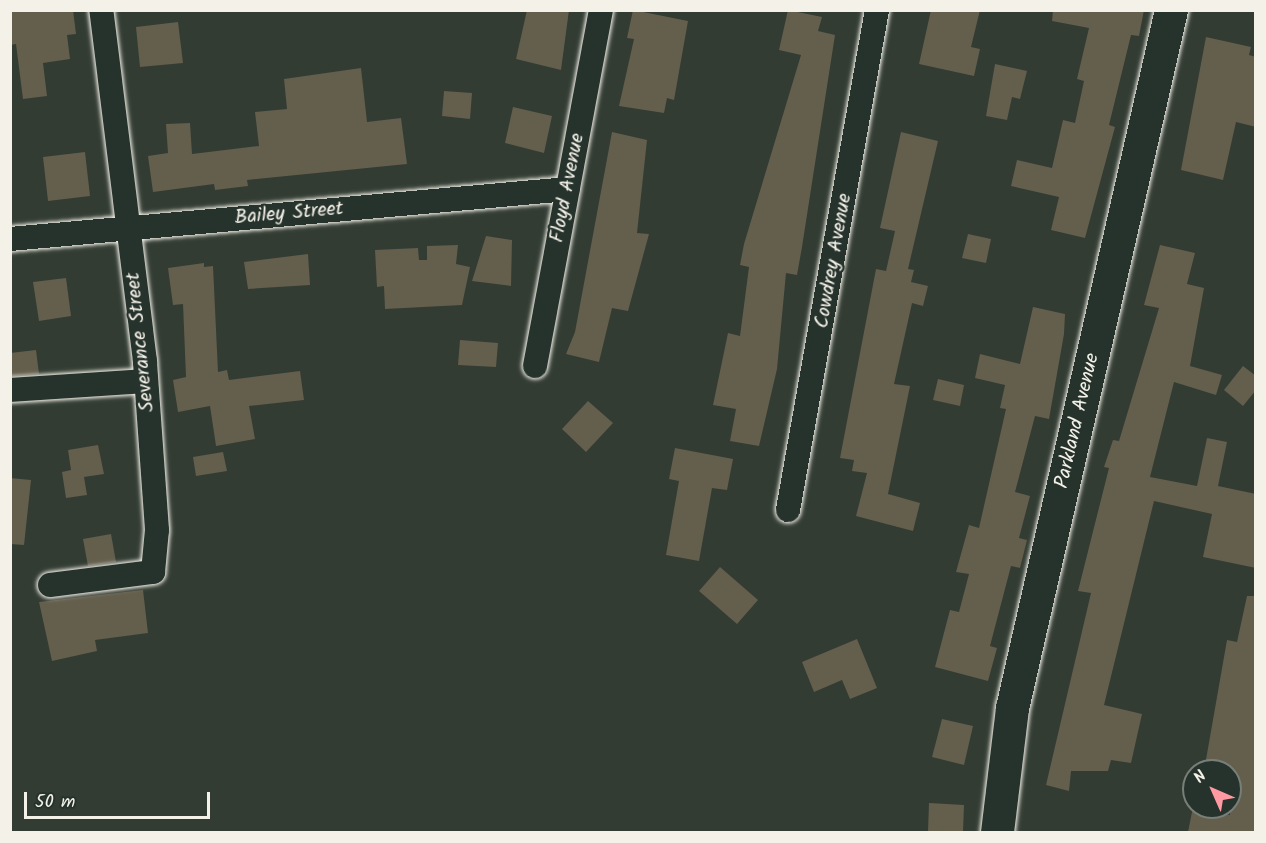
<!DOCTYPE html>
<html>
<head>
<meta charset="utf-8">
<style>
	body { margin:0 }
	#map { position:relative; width:1266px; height:843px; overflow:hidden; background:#323c33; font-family:Kalam,sans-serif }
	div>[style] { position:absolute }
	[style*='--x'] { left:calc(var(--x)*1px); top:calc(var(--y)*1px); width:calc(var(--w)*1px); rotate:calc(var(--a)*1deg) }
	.building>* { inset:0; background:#645e4d }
	.roads { filter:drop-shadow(0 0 2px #f4f1e8) drop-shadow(0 0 2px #f4f1e8) }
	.minor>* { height:24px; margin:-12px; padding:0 12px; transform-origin:12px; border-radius:12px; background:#26332d }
	.secondary>* { height:33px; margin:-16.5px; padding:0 16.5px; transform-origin:16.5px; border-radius:16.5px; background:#26332d }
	span { translate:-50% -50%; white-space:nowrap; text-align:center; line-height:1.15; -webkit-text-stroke:4.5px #26332d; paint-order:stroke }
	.street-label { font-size:20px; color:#f4f1e8 }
	.frame { position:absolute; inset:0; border:12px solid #f4f1e8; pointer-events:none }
	.north { position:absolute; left:1182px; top:759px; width:60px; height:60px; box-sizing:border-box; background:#26332d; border:2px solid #787f78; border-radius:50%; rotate:315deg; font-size:16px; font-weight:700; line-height:24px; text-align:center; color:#f4f1e8 }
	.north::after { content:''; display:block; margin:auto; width:21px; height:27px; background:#ff9aa2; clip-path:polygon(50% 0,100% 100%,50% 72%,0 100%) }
	.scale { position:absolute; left:24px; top:792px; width:186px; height:27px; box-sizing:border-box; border:3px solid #f4f1e8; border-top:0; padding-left:8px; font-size:18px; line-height:21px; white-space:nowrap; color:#f4f1e8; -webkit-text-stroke:4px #26332d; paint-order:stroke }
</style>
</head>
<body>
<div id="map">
	<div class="building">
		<div style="clip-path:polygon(10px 10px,73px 10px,76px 34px,67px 35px,70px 59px,43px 63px,47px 96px,23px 99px,16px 44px,10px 45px)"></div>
		<div style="clip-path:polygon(527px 10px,569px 10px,561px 70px,516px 59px)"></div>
		<div style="clip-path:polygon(633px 10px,688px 21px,674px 100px,667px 98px,664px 113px,619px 106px,634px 39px,627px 38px)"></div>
		<div style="clip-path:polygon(788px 10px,822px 17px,818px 31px,835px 35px,802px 247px,797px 275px,786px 273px,777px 369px,759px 446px,730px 441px,736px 409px,713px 405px,728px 333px,740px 336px,749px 267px,740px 265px,744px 244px,801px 55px,779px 50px)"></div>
		<div style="clip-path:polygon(931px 10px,980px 10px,971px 47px,980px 49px,974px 76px,919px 64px)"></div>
		<div style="clip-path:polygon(1053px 10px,1144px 10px,1139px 36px,1131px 35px,1109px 125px,1115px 127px,1085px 238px,1051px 230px,1059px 197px,1011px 186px,1017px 160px,1052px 168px,1063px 120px,1075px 123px,1084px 81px,1077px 79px,1089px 28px,1052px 21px)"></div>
		<div style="clip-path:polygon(178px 22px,183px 63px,140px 67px,136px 27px)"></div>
		<div style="clip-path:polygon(1206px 37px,1251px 47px,1249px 55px,1256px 57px,1256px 127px,1236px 122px,1223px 180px,1181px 170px)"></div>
		<div style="clip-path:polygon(995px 64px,1027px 71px,1020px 99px,1012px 97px,1007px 120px,986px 116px)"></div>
		<div style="clip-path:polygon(361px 68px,367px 122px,401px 118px,407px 164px,247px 180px,248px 186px,215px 190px,214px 184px,153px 192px,148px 156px,168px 153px,166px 124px,190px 123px,192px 154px,259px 146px,255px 112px,287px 109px,284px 79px)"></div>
		<div style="clip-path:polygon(444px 91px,472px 93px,470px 119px,442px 116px)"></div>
		<div style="clip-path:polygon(513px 107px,552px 116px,544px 153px,505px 143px)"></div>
		<div style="clip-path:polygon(612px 132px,647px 140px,637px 233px,649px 234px,628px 311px,612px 308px,599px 362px,566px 354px,575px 332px)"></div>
		<div style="clip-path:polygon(901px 132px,938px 141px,908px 269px,914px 270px,911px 282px,928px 286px,923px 306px,912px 303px,894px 384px,910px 386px,888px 494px,920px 503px,913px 531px,856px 516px,867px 473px,852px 471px,854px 460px,840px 458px,876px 269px,886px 271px,895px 231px,880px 228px)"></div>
		<div style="clip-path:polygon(85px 152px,90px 196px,48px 201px,43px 157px)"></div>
		<div style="clip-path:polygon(968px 234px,991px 239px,986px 263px,962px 258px)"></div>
		<div style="clip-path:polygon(486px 236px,512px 240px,511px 286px,472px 281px)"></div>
		<div style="clip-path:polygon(458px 245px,456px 264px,470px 267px,462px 305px,385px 309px,384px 286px,377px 287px,375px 250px,418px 248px,419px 260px,427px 260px,427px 246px)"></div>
		<div style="clip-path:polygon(1160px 245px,1195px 253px,1187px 284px,1204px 288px,1190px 366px,1222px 375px,1216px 395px,1174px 382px,1150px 477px,1197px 486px,1207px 438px,1227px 442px,1218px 486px,1256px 494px,1256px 568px,1203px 557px,1212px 514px,1154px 501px,1104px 705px,1142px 714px,1131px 763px,1111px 760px,1108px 771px,1071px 771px,1069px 791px,1046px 785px,1091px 593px,1078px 591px,1109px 468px,1104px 467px,1113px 440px,1119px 441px,1159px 308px,1144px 305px)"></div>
		<div style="clip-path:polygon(308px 254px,310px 285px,248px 289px,244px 262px)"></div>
		<div style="clip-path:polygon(204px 263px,204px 267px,213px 266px,218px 372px,227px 370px,229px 380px,300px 371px,304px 400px,249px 406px,255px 439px,216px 446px,210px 406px,178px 412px,173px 380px,186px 377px,183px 304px,173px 305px,168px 268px)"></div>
		<div style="clip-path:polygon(66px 278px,71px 316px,39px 321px,33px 282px)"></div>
		<div style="clip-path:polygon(1033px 307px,1065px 314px,1064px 334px,1049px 419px,1035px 416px,1015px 492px,1030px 496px,1019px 538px,1027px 540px,1020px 568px,1011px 566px,990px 646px,997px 648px,988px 681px,935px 667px,950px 610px,959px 612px,969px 574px,956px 572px,969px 525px,979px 528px,1006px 409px,1000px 408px,1005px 385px,975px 378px,980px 354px,1020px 364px)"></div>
		<div style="clip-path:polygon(460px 340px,498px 343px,496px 367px,458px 365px)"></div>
		<div style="clip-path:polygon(36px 350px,39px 374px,10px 376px,10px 353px)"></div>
		<div style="clip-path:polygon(1243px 366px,1256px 376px,1256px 390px,1243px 406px,1224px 390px)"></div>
		<div style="clip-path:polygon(938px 379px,964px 385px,960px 406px,933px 400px)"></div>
		<div style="clip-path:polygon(588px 401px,613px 423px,586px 452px,562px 429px)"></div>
		<div style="clip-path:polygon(98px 445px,104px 474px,84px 477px,87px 495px,66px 498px,62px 472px,71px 470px,68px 450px)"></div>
		<div style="clip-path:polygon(675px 448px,733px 459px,727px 490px,712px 488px,699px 561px,666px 555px,679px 481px,669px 479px)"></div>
		<div style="clip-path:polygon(223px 452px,227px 471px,196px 476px,193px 457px)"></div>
		<div style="clip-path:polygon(10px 478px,31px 480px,24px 545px,10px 544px)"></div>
		<div style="clip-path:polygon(111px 534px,116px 562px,88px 566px,83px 539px)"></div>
		<div style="clip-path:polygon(720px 567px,758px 600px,737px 624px,699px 591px)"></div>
		<div style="clip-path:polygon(143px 590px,148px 633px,95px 640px,97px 651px,52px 661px,39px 602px)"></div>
		<div style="clip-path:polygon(1247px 596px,1256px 596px,1256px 832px,1188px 832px,1193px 807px,1230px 815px,1230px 771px,1204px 771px,1227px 640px,1237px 642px)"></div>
		<div style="clip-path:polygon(857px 639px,877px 688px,850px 699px,842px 680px,814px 692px,802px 662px)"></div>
		<div style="clip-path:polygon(942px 719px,973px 726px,964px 765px,932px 757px)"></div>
		<div style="clip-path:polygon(929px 803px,964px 805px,963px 832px,928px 832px)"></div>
	</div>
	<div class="roads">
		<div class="minor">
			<div style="--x:10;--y:239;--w:560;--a:-5.12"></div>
			<div style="--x:535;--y:366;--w:362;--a:-79.5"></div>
			<div style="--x:10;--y:390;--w:136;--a:-3.8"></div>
			<div style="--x:788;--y:510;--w:508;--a:-79.91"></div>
			<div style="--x:50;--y:585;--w:104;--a:-7.2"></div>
			<div style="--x:153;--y:572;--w:42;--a:-84.6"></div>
			<div style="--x:157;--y:530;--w:169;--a:-94.1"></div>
			<div style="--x:145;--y:361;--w:354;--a:-97.1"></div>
		</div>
		<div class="secondary">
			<div style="--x:997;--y:832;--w:125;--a:-83.1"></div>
			<div style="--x:1012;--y:708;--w:716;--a:-77.17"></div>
		</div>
	</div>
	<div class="street-label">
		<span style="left:568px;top:188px;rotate:-79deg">Floyd Avenue</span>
		<span style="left:289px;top:214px;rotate:-5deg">Bailey Street</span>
		<span style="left:834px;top:261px;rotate:-80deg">Cowdrey Avenue</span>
		<span style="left:141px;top:342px;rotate:-96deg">Severance Street</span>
		<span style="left:1078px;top:421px;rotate:-77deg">Parkland Avenue</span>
	</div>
	<div class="frame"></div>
	<div class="north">N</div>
	<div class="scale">50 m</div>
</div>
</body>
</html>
